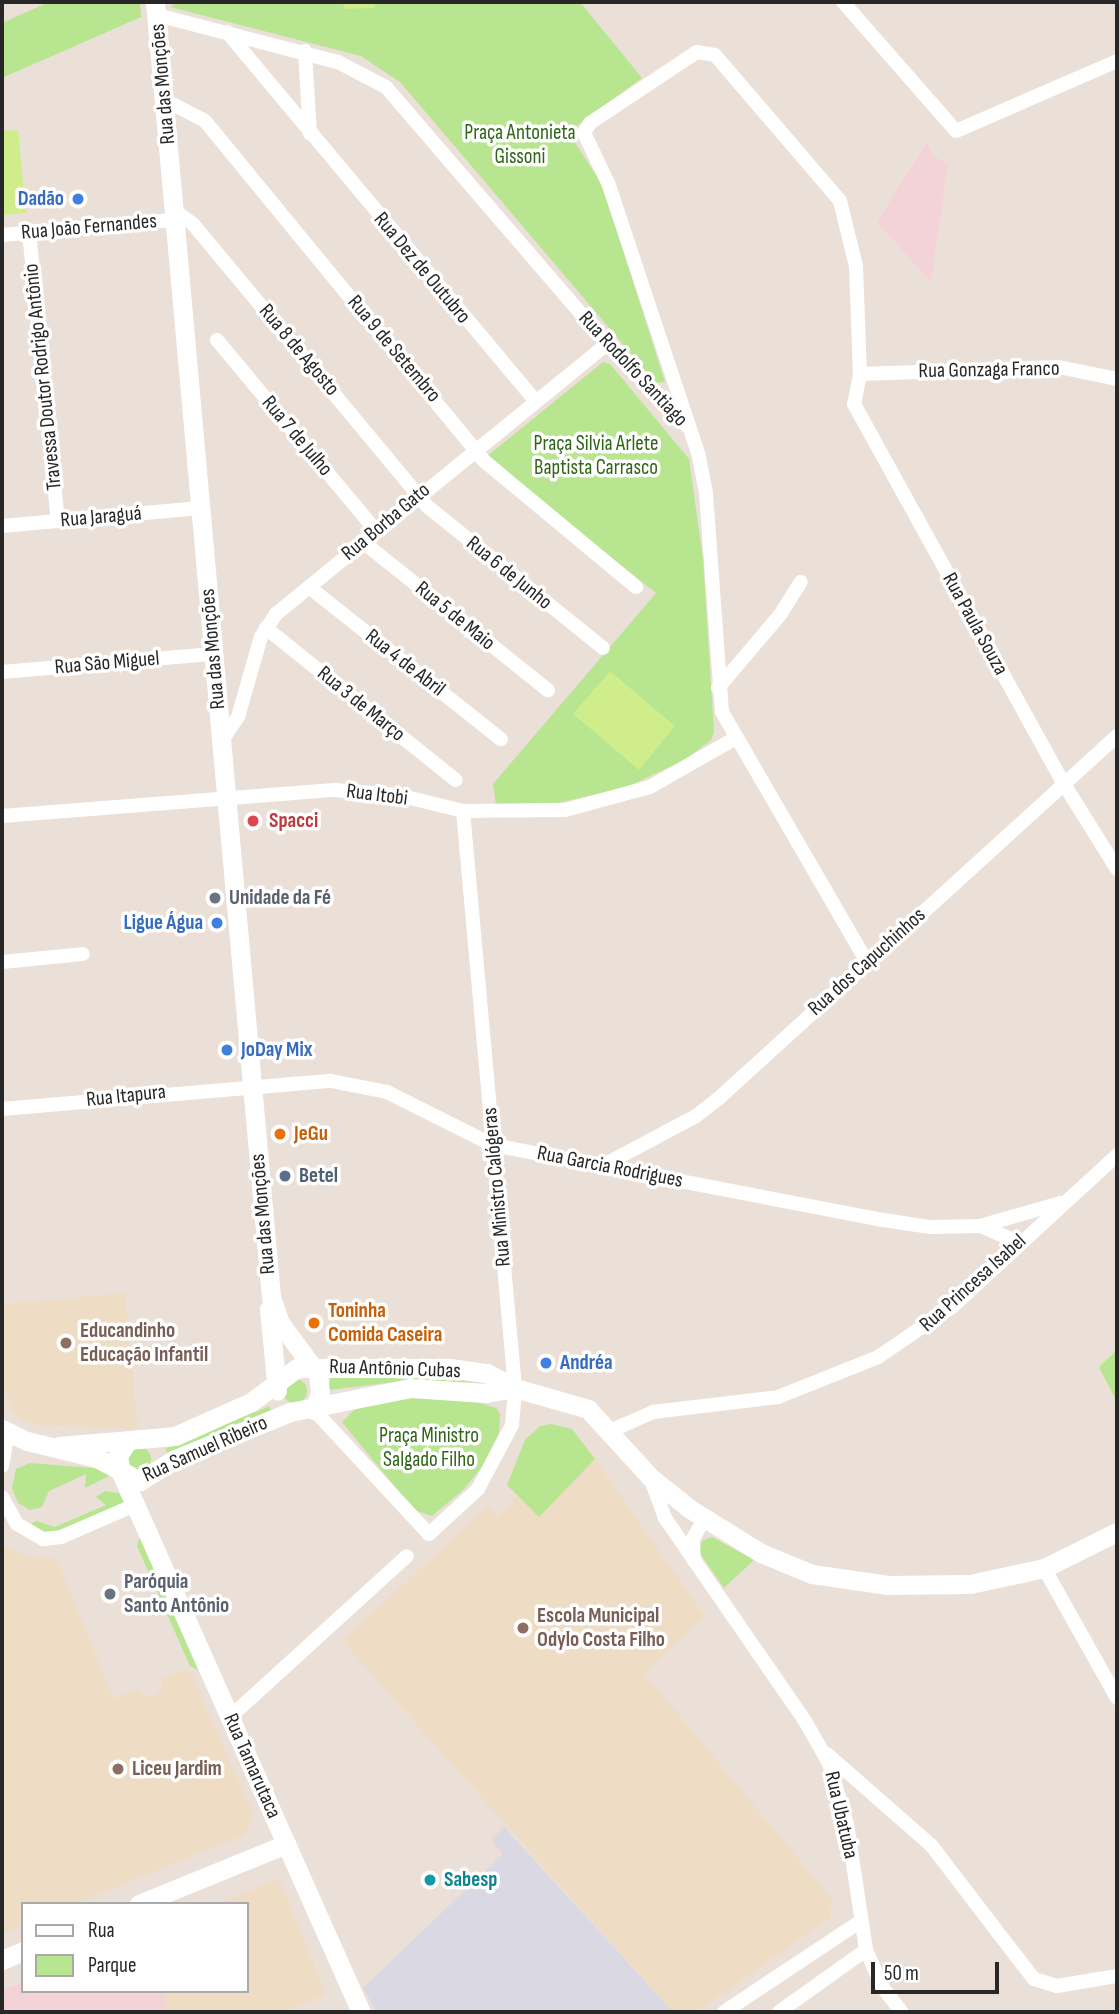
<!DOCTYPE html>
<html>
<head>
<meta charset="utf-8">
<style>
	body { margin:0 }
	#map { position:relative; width:1119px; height:2014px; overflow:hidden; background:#ebe0d7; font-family:"Sofia Sans Condensed",sans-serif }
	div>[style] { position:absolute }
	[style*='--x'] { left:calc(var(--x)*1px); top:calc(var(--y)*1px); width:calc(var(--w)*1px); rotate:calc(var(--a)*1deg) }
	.industrial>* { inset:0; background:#dad8e2 }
	.education>* { inset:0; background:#eedcc5 }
	.medical>* { inset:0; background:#f3d3d8 }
	.green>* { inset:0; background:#b7e590 }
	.round { border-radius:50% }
	.pitch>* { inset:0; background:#cfed8a }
	.street>* { height:14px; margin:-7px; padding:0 7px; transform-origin:7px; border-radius:7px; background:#fff }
	.secondary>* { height:19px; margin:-9.5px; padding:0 9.5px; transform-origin:9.5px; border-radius:9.5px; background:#fff }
	.dots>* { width:19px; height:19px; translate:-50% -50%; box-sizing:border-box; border:4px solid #fff; border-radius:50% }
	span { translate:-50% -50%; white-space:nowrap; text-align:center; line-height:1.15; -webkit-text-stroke:7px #fff; paint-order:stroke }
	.street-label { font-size:21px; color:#272727 }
	.park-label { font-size:21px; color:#2f6516 }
	.shop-label { font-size:21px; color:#366cbe; font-weight:700 }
	.right { translate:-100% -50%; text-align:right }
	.left { translate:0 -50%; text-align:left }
	.health-label { font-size:21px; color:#be3a42; font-weight:700 }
	.worship-label { font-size:21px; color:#5b616d; font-weight:700 }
	.food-label { font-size:21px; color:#c56008; font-weight:700 }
	.service-label { font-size:21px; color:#4e5e75; font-weight:700 }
	.education-label { font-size:21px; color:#785e54; font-weight:700 }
	.culture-label { font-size:21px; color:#0d838f; font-weight:700 }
	.frame { position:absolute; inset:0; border:4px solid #272727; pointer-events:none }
	.legend { position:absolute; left:21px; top:1902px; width:228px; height:91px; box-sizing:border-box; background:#fff; border:2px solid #a9a9a9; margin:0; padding:9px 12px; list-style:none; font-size:21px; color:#272727 }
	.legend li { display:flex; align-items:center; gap:14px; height:35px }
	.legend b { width:35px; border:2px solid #a9a9a9 }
	.scale { position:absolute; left:871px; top:1962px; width:128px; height:32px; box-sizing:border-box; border:4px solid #272727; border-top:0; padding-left:9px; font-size:21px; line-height:24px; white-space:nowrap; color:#272727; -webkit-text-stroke:5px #fff; paint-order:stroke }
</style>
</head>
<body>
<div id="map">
	<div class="industrial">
		<div style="clip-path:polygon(504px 1827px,673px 2012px,377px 2012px,363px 1988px,503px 1854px,491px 1840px)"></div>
	</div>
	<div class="education">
		<div style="clip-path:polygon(125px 1293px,138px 1429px,36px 1425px,21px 1420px,11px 1409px,2px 1382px,2px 1304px)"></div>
		<div style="clip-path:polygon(595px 1459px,705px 1616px,644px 1673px,832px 1899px,830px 1918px,697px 2012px,673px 2012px,342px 1641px,487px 1506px,497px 1516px,518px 1496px,539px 1517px)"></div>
		<div style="clip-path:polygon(2px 1545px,29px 1557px,57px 1559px,114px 1699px,137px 1689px,144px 1696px,154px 1696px,161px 1689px,161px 1679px,182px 1670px,191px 1673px,253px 1813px,246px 1834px,76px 1904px,23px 1904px,23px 1925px,2px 1934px)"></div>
		<div style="clip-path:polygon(275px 1880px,280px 1881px,326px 1994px,282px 2012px,169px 2012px,161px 1991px,247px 1991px,247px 1904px,217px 1904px)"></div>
	</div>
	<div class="medical">
		<div style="clip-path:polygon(927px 142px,933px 156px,948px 164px,931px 282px,877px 222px)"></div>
		<div style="clip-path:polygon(23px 1982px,23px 1991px,161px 1991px,169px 2012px,2px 2012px,2px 1991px)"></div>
	</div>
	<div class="green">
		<div style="clip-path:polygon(49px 2px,140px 2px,141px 17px,2px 78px,2px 23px)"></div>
		<div style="clip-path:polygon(176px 2px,580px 2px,642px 78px,568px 132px,602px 184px,665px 382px,656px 383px,400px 82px,361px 56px,170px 7px)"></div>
		<div style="clip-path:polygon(603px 362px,610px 364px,689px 459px,703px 559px,714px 732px,711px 740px,684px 760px,625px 788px,557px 803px,496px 805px,493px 784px,656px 593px,486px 457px)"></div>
		<div style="clip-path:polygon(1117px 1350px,1117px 1402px,1099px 1367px)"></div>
		<div style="clip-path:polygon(418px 1374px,486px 1385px,418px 1379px,329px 1390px,330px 1378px)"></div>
		<div class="round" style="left:283px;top:1379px;width:24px;height:24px"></div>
		<div style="clip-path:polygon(409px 1397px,480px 1403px,496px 1408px,500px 1414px,499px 1433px,482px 1467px,463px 1490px,432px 1516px,414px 1510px,342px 1422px,356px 1408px)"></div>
		<div style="clip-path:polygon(270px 1406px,271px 1410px,167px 1454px,166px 1448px)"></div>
		<div style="clip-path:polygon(551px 1424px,572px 1429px,595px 1459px,539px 1517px,507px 1485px,525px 1440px,540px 1426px)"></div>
		<div class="round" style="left:127px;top:1447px;width:24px;height:24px"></div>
		<div style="clip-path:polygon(30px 1463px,105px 1469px,109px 1476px,85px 1488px,86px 1474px,49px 1491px,42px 1507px,30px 1510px,18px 1503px,12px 1488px,16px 1469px)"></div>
		<div style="clip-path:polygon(105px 1491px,119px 1493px,125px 1503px,49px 1535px,31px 1524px,36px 1521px,55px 1527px,106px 1505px,96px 1497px)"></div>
		<div style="clip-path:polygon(140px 1537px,198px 1670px,190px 1666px,137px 1546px)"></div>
		<div style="clip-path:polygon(712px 1537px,754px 1560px,724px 1588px,699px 1552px,702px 1541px)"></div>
	</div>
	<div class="pitch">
		<div style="clip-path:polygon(343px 2px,374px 2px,375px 8px,344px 9px)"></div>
		<div style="clip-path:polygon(18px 130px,26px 213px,2px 215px,2px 131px)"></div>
		<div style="clip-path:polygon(610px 671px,675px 726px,639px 770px,573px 714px)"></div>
	</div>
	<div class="street">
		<div style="--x:843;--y:2;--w:171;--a:48.8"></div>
		<div style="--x:956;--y:131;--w:176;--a:-23.5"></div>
		<div style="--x:157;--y:15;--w:187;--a:14.6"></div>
		<div style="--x:338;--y:62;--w:54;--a:27.5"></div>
		<div style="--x:386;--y:87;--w:339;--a:49.3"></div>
		<div style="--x:607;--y:344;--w:115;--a:45.7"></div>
		<div style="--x:227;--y:32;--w:481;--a:50.1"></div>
		<div style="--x:305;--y:51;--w:83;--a:86.6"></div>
		<div style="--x:165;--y:100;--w:45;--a:27.7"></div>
		<div style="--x:205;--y:121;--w:438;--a:50.6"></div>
		<div style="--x:483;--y:460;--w:199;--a:39.7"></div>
		<div style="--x:175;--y:211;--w:22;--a:36"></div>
		<div style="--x:193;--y:224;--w:366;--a:50.3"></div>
		<div style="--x:427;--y:506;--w:226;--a:38.9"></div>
		<div style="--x:29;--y:232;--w:290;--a:84.3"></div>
		<div style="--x:2;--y:235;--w:174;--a:-5"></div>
		<div style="--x:217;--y:340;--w:249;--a:50.2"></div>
		<div style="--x:860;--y:374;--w:199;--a:-2"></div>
		<div style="--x:1059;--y:367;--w:59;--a:11.7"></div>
		<div style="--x:2;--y:526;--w:199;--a:-5.2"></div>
		<div style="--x:363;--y:542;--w:237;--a:38.7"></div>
		<div style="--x:309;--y:587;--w:245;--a:38.4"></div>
		<div style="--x:266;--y:628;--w:243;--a:38.7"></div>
		<div style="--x:2;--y:672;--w:212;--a:-4.9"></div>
		<div style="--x:718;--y:688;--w:96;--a:-49.7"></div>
		<div style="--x:780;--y:615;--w:39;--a:-58"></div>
		<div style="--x:221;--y:742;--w:30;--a:-56"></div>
		<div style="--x:238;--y:717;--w:83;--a:-74"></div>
		<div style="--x:261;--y:637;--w:27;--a:-57"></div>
		<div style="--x:276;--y:614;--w:427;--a:-39.2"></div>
		<div style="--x:2;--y:816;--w:333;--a:-4.5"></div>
		<div style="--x:334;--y:790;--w:64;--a:4.5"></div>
		<div style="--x:398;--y:795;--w:67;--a:13.8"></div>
		<div style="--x:463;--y:811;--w:102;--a:-0.6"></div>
		<div style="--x:565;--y:810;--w:88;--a:-15.1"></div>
		<div style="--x:650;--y:787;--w:99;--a:-29.7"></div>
		<div style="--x:2;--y:962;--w:81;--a:-5.6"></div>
		<div style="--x:867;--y:962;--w:289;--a:-120.1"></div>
		<div style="--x:722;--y:712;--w:220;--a:-94.2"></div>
		<div style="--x:706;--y:493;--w:38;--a:-101"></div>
		<div style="--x:699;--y:456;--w:288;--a:-108.4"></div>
		<div style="--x:608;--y:183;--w:55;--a:-115.6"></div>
		<div style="--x:584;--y:133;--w:12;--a:-59"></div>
		<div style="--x:590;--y:123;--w:128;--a:-33.6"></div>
		<div style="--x:697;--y:52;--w:18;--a:9"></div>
		<div style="--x:715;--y:55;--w:192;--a:49.4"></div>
		<div style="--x:840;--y:201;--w:67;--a:76.2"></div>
		<div style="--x:856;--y:266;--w:108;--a:87.9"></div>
		<div style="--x:860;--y:374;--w:31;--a:101"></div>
		<div style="--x:854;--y:404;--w:434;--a:61.1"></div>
		<div style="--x:1064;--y:784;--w:100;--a:58.1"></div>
		<div style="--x:2;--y:1109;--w:330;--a:-4.9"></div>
		<div style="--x:331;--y:1081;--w:57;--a:11.1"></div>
		<div style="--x:387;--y:1092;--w:119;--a:26.6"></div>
		<div style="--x:493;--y:1145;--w:391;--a:10.9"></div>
		<div style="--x:877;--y:1219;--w:54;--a:8.6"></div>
		<div style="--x:930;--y:1227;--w:50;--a:-1.1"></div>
		<div style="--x:980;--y:1226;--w:83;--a:-16"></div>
		<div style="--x:602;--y:1166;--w:106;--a:-28"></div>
		<div style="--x:696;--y:1116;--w:28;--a:-38"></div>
		<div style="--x:718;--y:1099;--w:539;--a:-42.3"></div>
		<div style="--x:981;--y:1226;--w:43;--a:23.6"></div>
		<div style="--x:314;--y:1410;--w:169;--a:47.2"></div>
		<div style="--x:429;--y:1534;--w:67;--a:-42.6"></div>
		<div style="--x:478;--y:1489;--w:72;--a:-62"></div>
		<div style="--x:512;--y:1425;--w:37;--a:-85"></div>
		<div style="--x:515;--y:1388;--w:579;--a:-95.15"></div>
		<div style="--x:610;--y:1431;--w:47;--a:-23.8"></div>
		<div style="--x:653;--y:1412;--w:126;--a:-6.8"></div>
		<div style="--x:778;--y:1397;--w:108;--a:-21.8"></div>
		<div style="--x:878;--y:1357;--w:91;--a:-34.2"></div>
		<div style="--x:953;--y:1306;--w:223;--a:-42.6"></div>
		<div style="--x:2;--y:1466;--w:34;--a:-80"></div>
		<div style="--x:650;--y:1477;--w:44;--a:69.9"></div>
		<div style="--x:665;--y:1518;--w:247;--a:55.4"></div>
		<div style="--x:805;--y:1721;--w:48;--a:60.3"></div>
		<div style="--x:829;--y:1763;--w:64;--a:73.6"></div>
		<div style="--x:847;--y:1824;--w:127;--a:81.4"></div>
		<div style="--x:866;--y:1950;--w:42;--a:65.9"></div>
		<div style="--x:883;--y:1988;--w:31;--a:52"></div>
		<div style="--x:2;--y:1497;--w:31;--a:61"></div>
		<div style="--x:17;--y:1524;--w:30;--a:30"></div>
		<div style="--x:43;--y:1539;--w:18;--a:-6"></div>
		<div style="--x:61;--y:1537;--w:81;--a:-23.4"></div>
		<div style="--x:694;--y:1561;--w:22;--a:-93"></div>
		<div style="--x:693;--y:1539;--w:23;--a:-61"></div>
		<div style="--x:1044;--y:1568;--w:149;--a:60.7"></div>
		<div style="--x:230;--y:1717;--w:239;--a:-42.3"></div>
		<div style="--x:827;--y:1754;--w:138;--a:41.2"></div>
		<div style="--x:931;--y:1845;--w:169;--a:52.5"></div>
		<div style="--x:1034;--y:1979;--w:24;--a:17"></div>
		<div style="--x:1057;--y:1986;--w:61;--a:-9.5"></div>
		<div style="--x:724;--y:2012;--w:164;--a:-33.6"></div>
		<div style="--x:779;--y:2012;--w:107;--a:-35.5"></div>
	</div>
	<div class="secondary">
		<div style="--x:155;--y:2;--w:1300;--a:84.88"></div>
		<div style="--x:271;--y:1297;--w:28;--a:71"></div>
		<div style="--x:280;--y:1323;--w:64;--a:53.3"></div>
		<div style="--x:318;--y:1374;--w:19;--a:84"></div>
		<div style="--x:320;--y:1393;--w:18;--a:109"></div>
		<div style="--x:269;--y:1309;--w:82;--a:84.4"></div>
		<div style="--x:2;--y:1429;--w:28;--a:26"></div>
		<div style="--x:27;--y:1441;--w:72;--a:13.7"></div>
		<div style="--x:97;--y:1458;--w:49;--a:28.1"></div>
		<div style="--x:140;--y:1481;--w:41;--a:-32.2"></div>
		<div style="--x:175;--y:1459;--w:124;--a:-22.2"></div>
		<div style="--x:290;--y:1412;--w:122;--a:-11.3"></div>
		<div style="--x:410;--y:1388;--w:76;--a:3.8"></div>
		<div style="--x:486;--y:1393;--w:29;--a:-10"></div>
		<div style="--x:127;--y:1442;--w:17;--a:123"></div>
		<div style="--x:118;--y:1456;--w:17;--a:80"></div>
		<div style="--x:121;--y:1473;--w:590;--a:66"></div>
		<div style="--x:59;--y:1446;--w:116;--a:-4.9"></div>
		<div style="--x:175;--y:1436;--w:83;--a:-24.1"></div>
		<div style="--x:251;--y:1402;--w:57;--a:-36.5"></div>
		<div style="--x:297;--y:1368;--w:153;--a:0"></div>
		<div style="--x:450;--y:1368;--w:37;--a:8"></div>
		<div style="--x:487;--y:1373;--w:32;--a:28"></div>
		<div style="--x:515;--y:1388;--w:76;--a:16"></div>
		<div style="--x:588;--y:1409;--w:92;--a:47.6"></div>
		<div style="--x:650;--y:1477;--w:51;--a:38.7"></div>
		<div style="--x:690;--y:1509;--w:84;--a:31.8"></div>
		<div style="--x:761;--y:1553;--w:55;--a:22.4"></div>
		<div style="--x:812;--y:1574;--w:77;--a:8.2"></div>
		<div style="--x:888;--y:1585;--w:82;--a:-0.7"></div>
		<div style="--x:970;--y:1584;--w:76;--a:-12.2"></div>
		<div style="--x:1044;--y:1568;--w:81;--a:-26.3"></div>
		<div style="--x:139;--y:1904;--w:159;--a:-22.2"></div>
		<div style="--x:2;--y:1960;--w:23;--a:-23"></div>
	</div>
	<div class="dots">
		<div style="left:78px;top:199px;background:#3f7fe0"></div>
		<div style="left:253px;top:821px;background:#e0444e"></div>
		<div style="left:215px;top:898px;background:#6b7280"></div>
		<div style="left:217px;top:923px;background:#3f7fe0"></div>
		<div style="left:227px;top:1050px;background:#3f7fe0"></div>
		<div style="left:280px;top:1134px;background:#e8710a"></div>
		<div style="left:285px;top:1176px;background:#5c6f8a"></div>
		<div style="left:314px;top:1323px;background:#e8710a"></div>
		<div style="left:66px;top:1343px;background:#8d6e63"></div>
		<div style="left:546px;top:1363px;background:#3f7fe0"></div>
		<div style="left:110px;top:1594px;background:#6b7280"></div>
		<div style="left:523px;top:1628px;background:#8d6e63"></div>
		<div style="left:118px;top:1769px;background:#8d6e63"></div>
		<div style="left:430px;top:1880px;background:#0f9aa8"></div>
	</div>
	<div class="street-label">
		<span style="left:163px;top:84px;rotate:-95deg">Rua das Monções</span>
		<span style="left:89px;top:227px;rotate:-5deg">Rua João Fernandes</span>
		<span style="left:422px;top:268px;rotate:50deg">Rua Dez de Outubro</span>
		<span style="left:394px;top:349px;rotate:50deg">Rua 9 de Setembro</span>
		<span style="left:299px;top:350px;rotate:50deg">Rua 8 de Agosto</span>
		<span style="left:633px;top:369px;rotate:47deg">Rua Rodolfo Santiago</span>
		<span style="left:989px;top:370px;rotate:-1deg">Rua Gonzaga Franco</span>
		<span style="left:43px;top:377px;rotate:-96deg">Travessa Doutor Rodrigo Antônio</span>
		<span style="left:297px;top:436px;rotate:50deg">Rua 7 de Julho</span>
		<span style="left:101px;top:517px;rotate:-5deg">Rua Jaraguá</span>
		<span style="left:386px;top:522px;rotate:-40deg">Rua Borba Gato</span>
		<span style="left:509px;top:573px;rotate:39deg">Rua 6 de Junho</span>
		<span style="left:455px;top:616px;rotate:39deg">Rua 5 de Maio</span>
		<span style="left:975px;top:624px;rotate:61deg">Rua Paula Souza</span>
		<span style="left:213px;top:649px;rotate:-95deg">Rua das Monções</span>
		<span style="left:107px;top:663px;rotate:-5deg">Rua São Miguel</span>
		<span style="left:405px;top:663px;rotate:38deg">Rua 4 de Abril</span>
		<span style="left:361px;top:704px;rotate:39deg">Rua 3 de Março</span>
		<span style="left:377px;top:795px;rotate:7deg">Rua Itobi</span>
		<span style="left:867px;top:962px;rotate:-42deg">Rua dos Capuchinhos</span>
		<span style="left:126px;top:1096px;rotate:-6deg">Rua Itapura</span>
		<span style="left:610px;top:1167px;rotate:11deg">Rua Garcia Rodrigues</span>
		<span style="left:497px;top:1187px;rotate:-95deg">Rua Ministro Calógeras</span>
		<span style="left:263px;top:1214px;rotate:-95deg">Rua das Monções</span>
		<span style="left:973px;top:1283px;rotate:-42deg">Rua Princesa Isabel</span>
		<span style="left:395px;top:1369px;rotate:2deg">Rua Antônio Cubas</span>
		<span style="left:205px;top:1449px;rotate:-24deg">Rua Samuel Ribeiro</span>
		<span style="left:252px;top:1766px;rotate:66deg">Rua Tamarutaca</span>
		<span style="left:841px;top:1815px;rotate:77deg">Rua Ubatuba</span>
	</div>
	<div class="park-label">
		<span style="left:520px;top:145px">Praça Antonieta<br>Gissoni</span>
		<span style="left:596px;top:456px">Praça Silvia Arlete<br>Baptista Carrasco</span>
		<span style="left:429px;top:1448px">Praça Ministro<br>Salgado Filho</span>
	</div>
	<div class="shop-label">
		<span class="right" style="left:64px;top:199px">Dadão</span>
		<span class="right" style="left:203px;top:923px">Ligue Água</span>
		<span class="left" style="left:241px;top:1050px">JoDay Mix</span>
		<span class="left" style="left:560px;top:1363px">Andréa</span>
	</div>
	<div class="health-label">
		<span class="left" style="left:269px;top:821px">Spacci</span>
	</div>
	<div class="worship-label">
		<span class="left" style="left:229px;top:898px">Unidade da Fé</span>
		<span class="left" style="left:124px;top:1594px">Paróquia<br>Santo Antônio</span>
	</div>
	<div class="food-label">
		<span class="left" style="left:294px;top:1134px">JeGu</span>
		<span class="left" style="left:328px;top:1323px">Toninha<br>Comida Caseira</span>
	</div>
	<div class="service-label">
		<span class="left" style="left:299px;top:1176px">Betel</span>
	</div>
	<div class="education-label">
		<span class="left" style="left:80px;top:1343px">Educandinho<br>Educação Infantil</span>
		<span class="left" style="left:537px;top:1628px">Escola Municipal<br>Odylo Costa Filho</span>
		<span class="left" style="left:132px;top:1769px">Liceu Jardim</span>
	</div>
	<div class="culture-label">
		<span class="left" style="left:444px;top:1880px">Sabesp</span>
	</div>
	<div class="frame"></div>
	<ul class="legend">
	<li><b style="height:9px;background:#fff"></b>Rua</li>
	<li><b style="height:19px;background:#b7e590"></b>Parque</li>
	</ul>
	<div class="scale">50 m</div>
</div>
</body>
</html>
